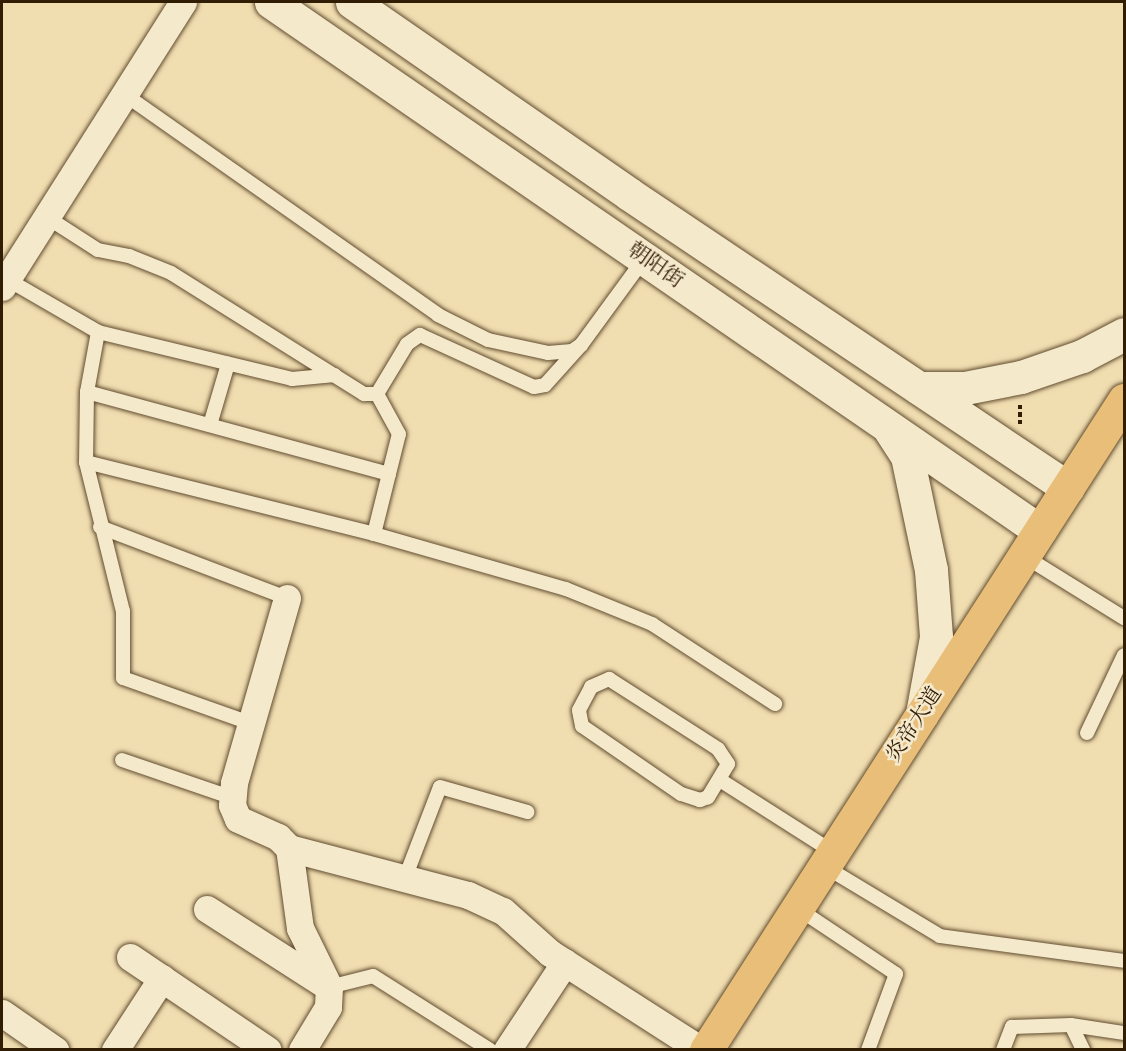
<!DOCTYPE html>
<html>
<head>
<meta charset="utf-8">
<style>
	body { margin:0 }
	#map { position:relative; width:1126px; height:1051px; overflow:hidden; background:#f0ddb0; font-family:"Sorts Mill Goudy","Noto Serif SC",serif }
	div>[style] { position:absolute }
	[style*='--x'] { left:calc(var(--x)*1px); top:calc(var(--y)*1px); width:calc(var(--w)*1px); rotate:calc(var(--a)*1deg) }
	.path>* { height:4px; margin-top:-2px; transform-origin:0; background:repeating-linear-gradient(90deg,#311c04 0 4.5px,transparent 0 7.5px) }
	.roads { filter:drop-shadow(0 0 2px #614c2f) drop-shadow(0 0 2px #614c2f) }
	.lane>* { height:14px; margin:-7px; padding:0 7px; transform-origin:7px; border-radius:7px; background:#f5e9cc }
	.street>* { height:27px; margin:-13.5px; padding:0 13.5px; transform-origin:13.5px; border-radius:13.5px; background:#f5e9cc }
	.secondary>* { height:33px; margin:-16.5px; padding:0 16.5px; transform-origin:16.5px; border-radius:16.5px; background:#f5e9cc }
	.primary>* { height:33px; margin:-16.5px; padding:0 16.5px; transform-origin:16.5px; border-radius:16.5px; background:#e8be78 }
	span { translate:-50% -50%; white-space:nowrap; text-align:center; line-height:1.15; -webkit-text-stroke:5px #f5e9cc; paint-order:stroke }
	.street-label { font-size:21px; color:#311c04 }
	.frame { position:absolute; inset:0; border:3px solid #311c04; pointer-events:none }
</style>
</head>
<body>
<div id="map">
	<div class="path">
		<div style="--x:1020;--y:424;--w:19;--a:-90"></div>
	</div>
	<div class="roads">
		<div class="lane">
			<div style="--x:124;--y:94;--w:384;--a:35.1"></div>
			<div style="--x:438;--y:315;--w:56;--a:26.6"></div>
			<div style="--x:488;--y:340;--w:61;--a:12.2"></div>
			<div style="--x:548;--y:353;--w:24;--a:-5"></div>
			<div style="--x:572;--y:351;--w:11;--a:-34"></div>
			<div style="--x:581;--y:345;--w:107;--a:-53.8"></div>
			<div style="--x:45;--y:216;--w:63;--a:32.7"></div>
			<div style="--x:98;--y:250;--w:32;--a:11"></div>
			<div style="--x:129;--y:256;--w:45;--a:22"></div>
			<div style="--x:171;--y:273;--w:228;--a:32.1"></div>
			<div style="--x:364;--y:394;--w:13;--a:0"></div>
			<div style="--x:377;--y:394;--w:58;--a:-59"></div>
			<div style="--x:407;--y:344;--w:16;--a:-35"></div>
			<div style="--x:420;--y:335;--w:125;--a:24.5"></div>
			<div style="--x:534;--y:387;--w:11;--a:-10"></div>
			<div style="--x:545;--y:385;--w:54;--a:-48"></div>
			<div style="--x:5;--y:278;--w:108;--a:30.1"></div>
			<div style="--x:98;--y:332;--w:200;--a:13.6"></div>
			<div style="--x:292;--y:379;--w:43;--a:-5.3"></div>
			<div style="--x:98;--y:332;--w:61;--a:100.4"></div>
			<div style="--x:87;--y:392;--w:70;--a:90.8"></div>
			<div style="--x:86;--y:462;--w:154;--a:76.1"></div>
			<div style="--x:123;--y:611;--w:67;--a:90"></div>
			<div style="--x:123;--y:678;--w:138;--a:19.5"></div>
			<div style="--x:87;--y:392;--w:313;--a:15.2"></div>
			<div style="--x:210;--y:425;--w:64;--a:-73.6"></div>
			<div style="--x:86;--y:462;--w:297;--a:14"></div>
			<div style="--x:374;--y:534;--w:200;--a:16"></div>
			<div style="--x:566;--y:589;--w:93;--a:22.1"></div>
			<div style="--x:652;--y:624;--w:147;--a:33"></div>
			<div style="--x:100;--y:527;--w:200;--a:20.8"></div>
			<div style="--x:374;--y:534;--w:103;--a:-76"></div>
			<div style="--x:399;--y:434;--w:46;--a:-118.8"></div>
			<div style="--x:1024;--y:556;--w:118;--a:31.8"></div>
			<div style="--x:609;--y:679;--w:130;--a:32.7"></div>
			<div style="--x:718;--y:749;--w:18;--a:56"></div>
			<div style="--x:728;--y:764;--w:39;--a:121"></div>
			<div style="--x:708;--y:797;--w:9;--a:159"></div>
			<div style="--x:700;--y:800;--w:20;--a:-162"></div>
			<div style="--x:681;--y:794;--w:120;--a:-145.5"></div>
			<div style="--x:582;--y:726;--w:16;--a:-101"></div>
			<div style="--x:579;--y:710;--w:26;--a:-62"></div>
			<div style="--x:591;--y:687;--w:20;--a:-24"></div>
			<div style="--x:1087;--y:733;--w:86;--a:-64.6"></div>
			<div style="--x:122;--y:760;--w:117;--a:18.9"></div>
			<div style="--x:720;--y:780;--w:134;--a:32.5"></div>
			<div style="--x:824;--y:866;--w:135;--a:31.1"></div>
			<div style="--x:940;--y:936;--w:186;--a:7.7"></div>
			<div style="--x:405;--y:878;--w:97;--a:-69"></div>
			<div style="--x:440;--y:787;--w:91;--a:16"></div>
			<div style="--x:797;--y:908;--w:119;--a:33.7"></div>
			<div style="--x:896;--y:974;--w:81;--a:110.2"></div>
			<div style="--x:329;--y:987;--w:45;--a:-14"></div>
			<div style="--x:373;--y:976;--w:138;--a:32.3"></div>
			<div style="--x:1071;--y:1025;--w:28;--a:64"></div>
			<div style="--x:1003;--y:1050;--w:25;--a:-69"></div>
			<div style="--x:1012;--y:1027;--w:59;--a:-1.9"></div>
			<div style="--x:1071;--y:1025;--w:54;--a:8.6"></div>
		</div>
		<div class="street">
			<div style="--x:2;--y:287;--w:338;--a:-57.6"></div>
			<div style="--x:287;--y:598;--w:192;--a:106"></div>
			<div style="--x:234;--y:783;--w:22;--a:95"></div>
			<div style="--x:232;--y:805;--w:15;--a:67"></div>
			<div style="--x:238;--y:819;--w:44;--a:24.2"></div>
			<div style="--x:278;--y:837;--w:16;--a:45"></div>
			<div style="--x:289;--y:848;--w:81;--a:82.2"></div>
			<div style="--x:300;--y:928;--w:66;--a:63.8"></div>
			<div style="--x:329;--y:987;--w:20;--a:93"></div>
			<div style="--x:328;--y:1007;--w:50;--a:121.2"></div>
			<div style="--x:289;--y:848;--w:185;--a:14.7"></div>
			<div style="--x:468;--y:895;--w:38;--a:25"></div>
			<div style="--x:503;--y:911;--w:63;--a:41.8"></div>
			<div style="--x:550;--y:953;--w:179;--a:32.7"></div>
			<div style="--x:207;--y:909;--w:143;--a:32.7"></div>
			<div style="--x:130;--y:957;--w:166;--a:34"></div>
			<div style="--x:2;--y:1013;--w:65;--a:34.9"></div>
			<div style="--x:115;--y:1050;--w:86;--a:-56.9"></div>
			<div style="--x:507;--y:1050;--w:105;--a:-56.6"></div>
		</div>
		<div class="secondary">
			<div style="--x:271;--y:2;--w:933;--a:34.52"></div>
			<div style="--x:352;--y:2;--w:337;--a:34.7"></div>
			<div style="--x:629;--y:194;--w:528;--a:33.81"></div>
			<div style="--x:919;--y:388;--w:46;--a:0"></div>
			<div style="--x:965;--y:388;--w:57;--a:-11.1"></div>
			<div style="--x:1021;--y:377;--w:65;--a:-19"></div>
			<div style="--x:1082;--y:356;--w:47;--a:-27.6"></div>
			<div style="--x:890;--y:430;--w:31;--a:57"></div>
			<div style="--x:907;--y:456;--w:116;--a:78.1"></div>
			<div style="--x:931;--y:570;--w:67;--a:85.7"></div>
			<div style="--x:936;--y:637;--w:78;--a:100.3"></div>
		</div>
		<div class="primary">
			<div style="--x:706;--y:1050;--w:773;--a:-57.26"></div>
		</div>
	</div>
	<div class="street-label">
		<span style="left:655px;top:266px;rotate:35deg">朝阳街</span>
		<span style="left:915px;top:725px;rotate:-57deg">炎帝大道</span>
	</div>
	<div class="frame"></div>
</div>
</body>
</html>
